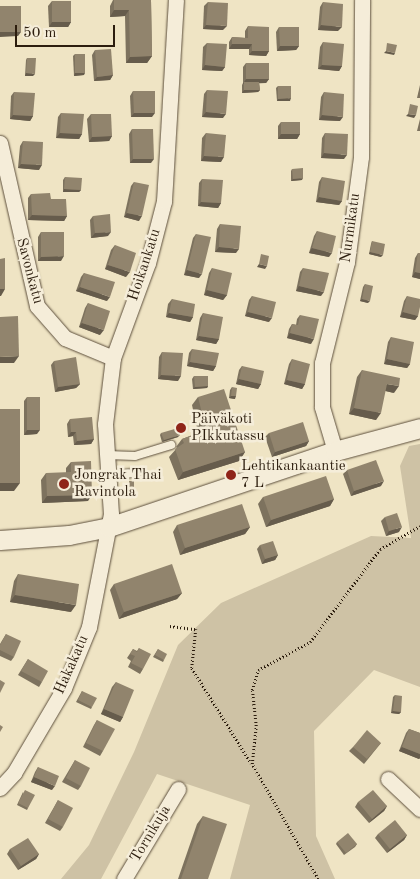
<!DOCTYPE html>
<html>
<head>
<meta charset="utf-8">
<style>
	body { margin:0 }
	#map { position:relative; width:420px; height:879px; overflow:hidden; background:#efe4c4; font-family:"Old Standard TT",serif }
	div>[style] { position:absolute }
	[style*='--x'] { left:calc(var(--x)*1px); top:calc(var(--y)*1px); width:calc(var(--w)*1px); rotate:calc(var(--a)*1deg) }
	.green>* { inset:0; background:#cec2a5 }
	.path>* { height:2.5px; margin-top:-1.25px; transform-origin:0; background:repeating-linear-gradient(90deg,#2c1d0e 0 1px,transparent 0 3.5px) }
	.roads { filter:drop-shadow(0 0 1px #5d4f3c) drop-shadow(0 0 1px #5d4f3c) }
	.service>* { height:8px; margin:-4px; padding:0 4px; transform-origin:4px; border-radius:4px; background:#f5edd9 }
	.minor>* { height:15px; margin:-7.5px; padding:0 7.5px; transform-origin:7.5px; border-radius:7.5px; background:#f5edd9 }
	.tertiary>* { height:19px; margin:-9.5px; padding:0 9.5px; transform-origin:9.5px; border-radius:9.5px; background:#f5edd9 }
	.wall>* { inset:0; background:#7d725e }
	.shaded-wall>* { inset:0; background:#665c4c }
	.building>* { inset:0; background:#91846d }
	.dots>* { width:14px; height:14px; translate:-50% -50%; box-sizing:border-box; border:2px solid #f5edd9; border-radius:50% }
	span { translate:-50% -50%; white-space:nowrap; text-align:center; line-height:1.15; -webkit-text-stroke:5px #f5edd9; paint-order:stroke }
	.street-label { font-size:15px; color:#2c1d0e }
	.poi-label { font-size:15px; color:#2c1d0e }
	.left { translate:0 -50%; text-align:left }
	.scale { position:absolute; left:15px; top:25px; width:100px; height:22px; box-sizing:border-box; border:2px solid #2c1d0e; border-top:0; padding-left:6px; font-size:15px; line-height:18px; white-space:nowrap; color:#2c1d0e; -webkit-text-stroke:4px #f5edd9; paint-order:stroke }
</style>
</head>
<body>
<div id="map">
	<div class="green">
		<div style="clip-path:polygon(420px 444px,420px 687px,374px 670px,314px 731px,316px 836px,335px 879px,230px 879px,250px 805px,157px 774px,101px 879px,61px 879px,89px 845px,134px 752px,178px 645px,221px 603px,371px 536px,411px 538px,400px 466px,409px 446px)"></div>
	</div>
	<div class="path">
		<div style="--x:170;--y:626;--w:26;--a:7"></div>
		<div style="--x:196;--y:629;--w:39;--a:96"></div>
		<div style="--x:192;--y:668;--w:112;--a:58.2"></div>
		<div style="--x:318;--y:879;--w:133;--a:-119.9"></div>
		<div style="--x:252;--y:764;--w:38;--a:-84"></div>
		<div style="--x:256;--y:726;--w:36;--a:-96"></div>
		<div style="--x:252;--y:690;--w:21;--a:-73"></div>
		<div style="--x:258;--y:670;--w:59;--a:-28.3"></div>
		<div style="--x:310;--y:642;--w:116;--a:-53"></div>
		<div style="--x:380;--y:549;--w:46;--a:-29.9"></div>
	</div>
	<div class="roads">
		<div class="service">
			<div style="--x:107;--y:455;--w:28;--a:2"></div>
			<div style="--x:135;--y:456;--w:38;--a:-17"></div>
			<div style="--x:108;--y:476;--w:31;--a:-7"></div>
		</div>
		<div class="minor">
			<div style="--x:0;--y:143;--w:167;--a:77.2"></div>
			<div style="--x:37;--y:306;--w:43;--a:48.8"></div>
			<div style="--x:65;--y:338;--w:52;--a:22.6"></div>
			<div style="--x:335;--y:451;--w:46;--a:-106.5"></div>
			<div style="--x:322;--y:407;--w:44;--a:-90"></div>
			<div style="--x:322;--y:363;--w:104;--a:-76.1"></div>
			<div style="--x:347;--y:262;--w:106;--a:-82.4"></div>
			<div style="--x:361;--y:157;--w:157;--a:-89.6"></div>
			<div style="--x:388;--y:779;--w:44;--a:43.2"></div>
			<div style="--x:0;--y:788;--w:21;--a:-47"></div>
			<div style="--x:14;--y:773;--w:99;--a:-59.5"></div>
			<div style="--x:64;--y:688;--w:66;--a:-67.7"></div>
			<div style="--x:89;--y:627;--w:115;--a:-79"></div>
			<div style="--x:111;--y:514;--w:90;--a:-93.8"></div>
			<div style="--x:105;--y:424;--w:66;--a:-83.1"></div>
			<div style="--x:113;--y:358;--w:101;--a:-69.8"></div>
			<div style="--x:148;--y:263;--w:64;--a:-75.5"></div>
			<div style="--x:164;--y:201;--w:201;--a:-86.6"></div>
			<div style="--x:124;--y:879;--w:105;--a:-59"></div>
		</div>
		<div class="tertiary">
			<div style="--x:0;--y:540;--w:69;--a:-4.1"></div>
			<div style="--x:69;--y:535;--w:41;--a:-11.3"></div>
			<div style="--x:109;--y:527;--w:238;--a:-18.6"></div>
			<div style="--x:335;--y:451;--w:88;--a:-15.1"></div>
		</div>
	</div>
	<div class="wall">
		<div style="clip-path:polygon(113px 0,151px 0,152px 56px,147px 63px,126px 63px,125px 16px,110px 17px,110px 6px)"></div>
		<div style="clip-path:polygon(52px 1px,71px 22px,68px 27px,49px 27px,48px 6px)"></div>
		<div style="clip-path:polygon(208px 2px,223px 30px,203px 29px,204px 6px)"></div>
		<div style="clip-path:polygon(323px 2px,338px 31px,318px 30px,320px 7px)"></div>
		<div style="clip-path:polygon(248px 26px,269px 51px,266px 56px,249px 55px,249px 49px,229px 49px,229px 42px,232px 37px,245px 38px,245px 31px)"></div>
		<div style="clip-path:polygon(279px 27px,299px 46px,296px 50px,277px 51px,276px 32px)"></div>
		<div style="clip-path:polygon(323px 42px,342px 66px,339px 71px,318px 69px,320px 47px)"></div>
		<div style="clip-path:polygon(207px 43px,225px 67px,222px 71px,202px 70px,203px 47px)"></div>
		<div style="clip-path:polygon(95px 50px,113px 75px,110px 80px,94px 81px,92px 55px)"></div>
		<div style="clip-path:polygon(75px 54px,84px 75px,74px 76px,73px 56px)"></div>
		<div style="clip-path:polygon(27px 58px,33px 76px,25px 76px,26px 60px)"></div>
		<div style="clip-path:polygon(246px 63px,269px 79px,266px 83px,259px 83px,260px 90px,258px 92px,242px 93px,242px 85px,243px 83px,243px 67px)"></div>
		<div style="clip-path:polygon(420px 85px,420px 98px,417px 98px)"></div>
		<div style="clip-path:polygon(278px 86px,290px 101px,277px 101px,276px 88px)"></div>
		<div style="clip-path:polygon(207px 90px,223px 118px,202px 117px,204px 94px)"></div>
		<div style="clip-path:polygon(133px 91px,152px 117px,131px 117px,130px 96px)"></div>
		<div style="clip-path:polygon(14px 92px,33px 116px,30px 121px,10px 119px,11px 96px)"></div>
		<div style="clip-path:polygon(324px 92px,340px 121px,319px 120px,321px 97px)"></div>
		<div style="clip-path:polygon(61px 113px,82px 134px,79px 139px,56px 138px,58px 117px)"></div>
		<div style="clip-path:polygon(91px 114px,112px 136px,109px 141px,89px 142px,87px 119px)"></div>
		<div style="clip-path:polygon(420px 119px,420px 131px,417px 131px)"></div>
		<div style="clip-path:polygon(281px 122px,300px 134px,297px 139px,278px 139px,278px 126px)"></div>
		<div style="clip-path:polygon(132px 129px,151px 163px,130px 163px,129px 134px)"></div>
		<div style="clip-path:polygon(206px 133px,221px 162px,201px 161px,202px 138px)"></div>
		<div style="clip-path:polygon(325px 133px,344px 159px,321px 158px,322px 138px)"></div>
		<div style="clip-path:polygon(23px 141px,39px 170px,18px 168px,20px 146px)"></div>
		<div style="clip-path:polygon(292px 169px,302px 180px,291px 181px,291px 171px)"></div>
		<div style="clip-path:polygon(65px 177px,81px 190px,79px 192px,63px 192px,63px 180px)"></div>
		<div style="clip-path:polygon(322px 177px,342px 201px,339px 205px,316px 202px,319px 182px)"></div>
		<div style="clip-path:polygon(202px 179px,221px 203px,218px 208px,198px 206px,199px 183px)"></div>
		<div style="clip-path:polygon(134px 182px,139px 221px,124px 217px,131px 186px)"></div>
		<div style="clip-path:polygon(31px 194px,51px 199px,67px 216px,64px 221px,28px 220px,28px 198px)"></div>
		<div style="clip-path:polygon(93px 216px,108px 236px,91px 238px,90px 220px)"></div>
		<div style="clip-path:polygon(220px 224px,236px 253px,215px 252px,217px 229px)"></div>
		<div style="clip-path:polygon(317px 231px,329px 257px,309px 253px,314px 236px)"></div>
		<div style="clip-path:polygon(41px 232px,61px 261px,38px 261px,38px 237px)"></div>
		<div style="clip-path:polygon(196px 234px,199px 278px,184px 275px,193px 238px)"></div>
		<div style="clip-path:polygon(372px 241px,381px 257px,369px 254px,371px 244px)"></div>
		<div style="clip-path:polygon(115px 245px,126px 277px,105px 269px,111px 250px)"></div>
		<div style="clip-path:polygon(418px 253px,420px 253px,420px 279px,412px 277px,415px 258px)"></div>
		<div style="clip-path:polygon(212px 268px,227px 295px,223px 300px,204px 295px,209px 273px)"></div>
		<div style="clip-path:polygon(303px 268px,321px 296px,296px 291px,300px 272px)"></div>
		<div style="clip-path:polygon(84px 273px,107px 301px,76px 291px,81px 277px)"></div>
		<div style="clip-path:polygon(365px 284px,368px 303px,360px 301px,363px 287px)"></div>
		<div style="clip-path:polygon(252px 296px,269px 322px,245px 316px,249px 300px)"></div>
		<div style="clip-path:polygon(407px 296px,418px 316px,415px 320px,400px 317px,404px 301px)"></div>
		<div style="clip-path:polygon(172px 299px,193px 317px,190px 322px,166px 317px,168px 304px)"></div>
		<div style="clip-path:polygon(88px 303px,100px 335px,79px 327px,85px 308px)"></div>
		<div style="clip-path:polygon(203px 313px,219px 339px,216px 344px,196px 340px,200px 318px)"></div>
		<div style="clip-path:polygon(300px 315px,311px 344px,287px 338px,289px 329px,292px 324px,296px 325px,297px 319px)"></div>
		<div style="clip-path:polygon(391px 337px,410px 364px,407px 368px,384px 364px,388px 342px)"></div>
		<div style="clip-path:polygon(192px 349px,216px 366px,213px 371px,187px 366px,189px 353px)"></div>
		<div style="clip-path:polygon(162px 352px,178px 381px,158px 379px,159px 357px)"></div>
		<div style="clip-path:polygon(292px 359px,305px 384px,302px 389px,284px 384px,289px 364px)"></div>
		<div style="clip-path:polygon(54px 361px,80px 384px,76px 388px,55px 392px,51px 365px)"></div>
		<div style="clip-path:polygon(242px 366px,261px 384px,258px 389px,236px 384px,239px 370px)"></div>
		<div style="clip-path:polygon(362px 370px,394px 393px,385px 391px,376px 420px,349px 414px,357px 377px)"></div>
		<div style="clip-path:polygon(194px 376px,208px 386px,207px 388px,193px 389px,192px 379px)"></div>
		<div style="clip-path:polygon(232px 387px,235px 399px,229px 398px,230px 390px)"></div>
		<div style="clip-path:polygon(27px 397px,37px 434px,24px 435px,24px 401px)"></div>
		<div style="clip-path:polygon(198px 397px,245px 452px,239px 461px,178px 480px,169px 457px,177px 448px,176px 447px,182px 439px,198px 433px,192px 405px)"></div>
		<div style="clip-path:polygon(70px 419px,94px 439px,91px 444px,74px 445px,73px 436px,68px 437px,67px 424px)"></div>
		<div style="clip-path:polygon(161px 433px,178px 437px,162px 442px,160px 435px)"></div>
		<div style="clip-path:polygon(269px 433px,309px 441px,306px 446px,272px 457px,265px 437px)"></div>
		<div style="clip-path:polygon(71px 462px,88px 501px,42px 503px,41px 480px,46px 473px,66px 473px,66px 468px)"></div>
		<div style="clip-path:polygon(347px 470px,381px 486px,351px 496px,343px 474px)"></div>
		<div style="clip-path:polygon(263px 497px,334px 499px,330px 506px,266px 527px,258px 504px)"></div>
		<div style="clip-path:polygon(385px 517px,399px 532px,386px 536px,381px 521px)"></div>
		<div style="clip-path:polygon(177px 525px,250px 527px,245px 534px,180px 555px,173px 532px)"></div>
		<div style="clip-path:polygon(260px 545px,278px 555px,275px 560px,262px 564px,257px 549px)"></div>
		<div style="clip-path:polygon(18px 574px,71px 612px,10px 602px,14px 581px)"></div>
		<div style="clip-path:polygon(114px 584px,182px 593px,177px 599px,119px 619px,110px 590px)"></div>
		<div style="clip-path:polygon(6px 634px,14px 657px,11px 661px,0 656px,0 644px)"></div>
		<div style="clip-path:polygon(139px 648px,143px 669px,140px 674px,128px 667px,131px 661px,127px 658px,133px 649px,137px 651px)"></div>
		<div style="clip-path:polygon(158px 649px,164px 660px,163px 662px,153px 657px)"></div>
		<div style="clip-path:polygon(28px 659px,42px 682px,39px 687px,18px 675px)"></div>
		<div style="clip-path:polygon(116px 682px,123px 717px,120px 722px,101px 714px,112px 687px)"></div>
		<div style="clip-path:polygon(82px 691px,92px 707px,91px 709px,76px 702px)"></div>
		<div style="clip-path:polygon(395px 695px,401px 712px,399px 714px,391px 713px,393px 697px)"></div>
		<div style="clip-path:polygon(97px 720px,103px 751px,100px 756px,83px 747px,94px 725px)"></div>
		<div style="clip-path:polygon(409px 729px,420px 733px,420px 758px,419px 759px,399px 751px,406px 733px)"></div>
		<div style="clip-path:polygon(381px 743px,364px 764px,349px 751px,353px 747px)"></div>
		<div style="clip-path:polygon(75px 760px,81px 786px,78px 790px,62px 782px)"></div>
		<div style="clip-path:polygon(38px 767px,52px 790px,31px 782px,35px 772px)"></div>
		<div style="clip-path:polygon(23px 792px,28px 808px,27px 810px,17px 805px)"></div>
		<div style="clip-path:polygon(58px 800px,63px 827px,60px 831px,45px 823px)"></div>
		<div style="clip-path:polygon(358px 802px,387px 806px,384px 811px,369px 823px,355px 807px)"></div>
		<div style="clip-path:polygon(203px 816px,208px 879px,178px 879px,197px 824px)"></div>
		<div style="clip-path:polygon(378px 834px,407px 835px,404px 840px,387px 853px,375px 838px)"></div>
		<div style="clip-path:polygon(337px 842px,357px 844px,355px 847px,344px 855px,336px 844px)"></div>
		<div style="clip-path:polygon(10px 849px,39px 854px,36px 859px,18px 870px,7px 854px)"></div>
	</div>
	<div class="shaded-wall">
		<div style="clip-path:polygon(114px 10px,129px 10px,125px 16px,110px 17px)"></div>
		<div style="clip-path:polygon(52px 22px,71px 22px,68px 27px,49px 27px)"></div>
		<div style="clip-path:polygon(206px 25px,227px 26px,223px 30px,203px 29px)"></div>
		<div style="clip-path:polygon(321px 25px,342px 27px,338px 31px,318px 30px)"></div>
		<div style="clip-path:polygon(0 32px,21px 32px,18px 36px,0 37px)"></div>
		<div style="clip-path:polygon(232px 44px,252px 44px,249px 49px,229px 49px)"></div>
		<div style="clip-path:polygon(280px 46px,299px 46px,296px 50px,277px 51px)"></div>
		<div style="clip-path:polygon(252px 51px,269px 51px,266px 56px,249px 55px)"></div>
		<div style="clip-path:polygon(386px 51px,395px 53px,394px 55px,384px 53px)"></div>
		<div style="clip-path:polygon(152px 56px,147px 63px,126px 63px,130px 57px)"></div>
		<div style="clip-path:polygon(205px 65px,225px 67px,222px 71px,202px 70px)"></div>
		<div style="clip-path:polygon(322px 65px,342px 66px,339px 71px,318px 69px)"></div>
		<div style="clip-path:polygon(26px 73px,35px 74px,33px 76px,25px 76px)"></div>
		<div style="clip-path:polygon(75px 73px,85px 73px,84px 75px,74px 76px)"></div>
		<div style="clip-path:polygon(113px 75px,110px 80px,94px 81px,97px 77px)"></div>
		<div style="clip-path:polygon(246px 79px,269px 79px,266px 83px,243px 84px)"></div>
		<div style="clip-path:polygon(244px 90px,260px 90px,258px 92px,242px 93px)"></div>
		<div style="clip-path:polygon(291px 98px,290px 101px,277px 101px,278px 99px)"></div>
		<div style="clip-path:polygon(206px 112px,226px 114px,223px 118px,202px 117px)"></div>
		<div style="clip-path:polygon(134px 113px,155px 113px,152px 117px,131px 117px)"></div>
		<div style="clip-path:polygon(408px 114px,416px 115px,414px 118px,406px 116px)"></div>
		<div style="clip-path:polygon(13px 115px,33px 116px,30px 121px,10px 119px)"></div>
		<div style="clip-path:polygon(322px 115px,343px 117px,340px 121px,319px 120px)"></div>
		<div style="clip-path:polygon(60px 133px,82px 134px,79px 139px,56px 138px)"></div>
		<div style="clip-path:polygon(281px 134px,300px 134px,297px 139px,278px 139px)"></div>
		<div style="clip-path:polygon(112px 136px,109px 141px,89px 142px,92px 137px)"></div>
		<div style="clip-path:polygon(324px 153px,347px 155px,344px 159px,321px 158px)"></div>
		<div style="clip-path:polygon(204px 156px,224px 157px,221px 162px,201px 161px)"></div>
		<div style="clip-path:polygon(133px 159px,154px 159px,151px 163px,130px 163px)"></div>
		<div style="clip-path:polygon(21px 164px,42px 165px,39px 170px,18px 168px)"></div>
		<div style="clip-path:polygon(303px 178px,302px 180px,291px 181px,293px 179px)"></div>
		<div style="clip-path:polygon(64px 189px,81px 190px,79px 192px,63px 192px)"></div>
		<div style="clip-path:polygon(319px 197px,342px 201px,339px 205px,316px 202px)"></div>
		<div style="clip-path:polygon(201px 202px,221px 203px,218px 208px,198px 206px)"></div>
		<div style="clip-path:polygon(127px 213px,142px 216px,139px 221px,124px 217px)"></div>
		<div style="clip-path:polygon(32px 215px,67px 216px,64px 221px,28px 220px)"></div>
		<div style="clip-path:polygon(111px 232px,108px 236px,91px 238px,95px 233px)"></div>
		<div style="clip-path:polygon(219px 247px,239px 249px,236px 253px,215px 252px)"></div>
		<div style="clip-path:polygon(312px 248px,332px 253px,329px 257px,309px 253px)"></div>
		<div style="clip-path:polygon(370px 252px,383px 255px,381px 257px,369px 254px)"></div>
		<div style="clip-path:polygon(64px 256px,61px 261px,38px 261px,41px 257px)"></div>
		<div style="clip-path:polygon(259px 264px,267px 266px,265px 269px,257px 267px)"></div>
		<div style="clip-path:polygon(108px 265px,130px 272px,126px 277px,105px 269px)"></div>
		<div style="clip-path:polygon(187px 270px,202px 274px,199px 278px,184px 275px)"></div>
		<div style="clip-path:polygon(415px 272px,420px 273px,420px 279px,412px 277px)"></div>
		<div style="clip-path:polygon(299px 286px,324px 292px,321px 296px,296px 291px)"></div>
		<div style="clip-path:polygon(80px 287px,110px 297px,107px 301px,76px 291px)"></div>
		<div style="clip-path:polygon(0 289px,5px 289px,1px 296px,0 296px)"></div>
		<div style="clip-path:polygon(207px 290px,227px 295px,223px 300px,204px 295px)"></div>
		<div style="clip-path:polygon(362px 299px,370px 301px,368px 303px,360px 301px)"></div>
		<div style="clip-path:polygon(248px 312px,272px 318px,269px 322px,245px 316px)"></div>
		<div style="clip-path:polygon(403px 312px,418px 316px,415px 320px,400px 317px)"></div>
		<div style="clip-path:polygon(169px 313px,193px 317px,190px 322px,166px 317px)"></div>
		<div style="clip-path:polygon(82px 323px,104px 330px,100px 335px,79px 327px)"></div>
		<div style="clip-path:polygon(290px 333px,314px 339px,311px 344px,287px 338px)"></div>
		<div style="clip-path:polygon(199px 336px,219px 339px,216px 344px,196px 340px)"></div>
		<div style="clip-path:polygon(19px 356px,14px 363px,0 363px,0 357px)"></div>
		<div style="clip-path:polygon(387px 359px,410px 364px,407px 368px,384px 364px)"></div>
		<div style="clip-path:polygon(190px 362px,216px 366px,213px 371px,187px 366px)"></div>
		<div style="clip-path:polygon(161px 375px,181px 376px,178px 381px,158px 379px)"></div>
		<div style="clip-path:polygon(239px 379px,261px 384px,258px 389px,236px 384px)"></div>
		<div style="clip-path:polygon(287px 380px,305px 384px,302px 389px,284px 384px)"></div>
		<div style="clip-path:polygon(80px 384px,76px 388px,55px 392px,58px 387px)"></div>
		<div style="clip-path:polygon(387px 384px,399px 386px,394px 393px,382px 390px)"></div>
		<div style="clip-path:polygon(208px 386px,207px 388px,193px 389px,195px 387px)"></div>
		<div style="clip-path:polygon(231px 396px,236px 396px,235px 399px,229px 398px)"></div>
		<div style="clip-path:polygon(354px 408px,381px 413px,376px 420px,349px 414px)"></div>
		<div style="clip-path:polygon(27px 430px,40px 430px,37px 434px,24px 435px)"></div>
		<div style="clip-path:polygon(71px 432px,76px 432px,73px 436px,68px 437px)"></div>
		<div style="clip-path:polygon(180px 435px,178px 437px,162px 442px,164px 440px)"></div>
		<div style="clip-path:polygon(94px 439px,91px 444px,74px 445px,77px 441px)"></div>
		<div style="clip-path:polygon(309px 441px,306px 446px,272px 457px,275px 452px)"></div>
		<div style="clip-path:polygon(245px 452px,239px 461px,178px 480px,183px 472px)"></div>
		<div style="clip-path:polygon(384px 481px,381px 486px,351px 496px,354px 491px)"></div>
		<div style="clip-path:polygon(0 483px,20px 483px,14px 491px,0 491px)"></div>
		<div style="clip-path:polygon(129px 487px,134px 487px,132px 489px,128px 490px)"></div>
		<div style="clip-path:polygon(92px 495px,88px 501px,42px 503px,47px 496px)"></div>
		<div style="clip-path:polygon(334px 499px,330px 506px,266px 527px,271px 520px)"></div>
		<div style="clip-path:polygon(250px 527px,245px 534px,180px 555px,185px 548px)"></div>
		<div style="clip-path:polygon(402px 527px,399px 532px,386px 536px,389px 531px)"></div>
		<div style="clip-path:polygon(278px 555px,275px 560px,262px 564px,265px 559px)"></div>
		<div style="clip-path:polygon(182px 593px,177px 599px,119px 619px,124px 612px)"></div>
		<div style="clip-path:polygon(15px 595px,76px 605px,71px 612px,10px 602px)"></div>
		<div style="clip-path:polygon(104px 709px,123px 717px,120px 722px,101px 714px)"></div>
		<div style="clip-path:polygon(393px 711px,401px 712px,399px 714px,391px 713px)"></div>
		<div style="clip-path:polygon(402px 747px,420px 754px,420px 758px,419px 759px,399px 751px)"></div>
		<div style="clip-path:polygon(34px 777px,55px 786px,52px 790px,31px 782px)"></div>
		<div style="clip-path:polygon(387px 806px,384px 811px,369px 823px,372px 819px)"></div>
		<div style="clip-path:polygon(407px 835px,404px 840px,387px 853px,390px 849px)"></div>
		<div style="clip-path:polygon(39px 854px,36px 859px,18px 870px,21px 866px)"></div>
	</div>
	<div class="building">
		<div style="clip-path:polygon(114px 0,151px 0,152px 56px,130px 57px,129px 10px,114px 10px)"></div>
		<div style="clip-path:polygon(52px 1px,71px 1px,71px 22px,52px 22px)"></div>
		<div style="clip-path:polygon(208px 2px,228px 3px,227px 26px,206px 25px)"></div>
		<div style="clip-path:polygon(323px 2px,343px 4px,342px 27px,321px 25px)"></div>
		<div style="clip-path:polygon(0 6px,21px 6px,21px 32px,0 32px)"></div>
		<div style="clip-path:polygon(248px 26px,269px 27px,269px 51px,252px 51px,252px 44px,232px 44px,232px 37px,248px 38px)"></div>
		<div style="clip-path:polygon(279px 27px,299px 27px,299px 46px,280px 46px)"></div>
		<div style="clip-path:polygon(323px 42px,344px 44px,342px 66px,322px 65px)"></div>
		<div style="clip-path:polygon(207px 43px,227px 44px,225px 67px,205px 65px)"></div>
		<div style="clip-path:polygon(387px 43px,397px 45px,395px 53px,386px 51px)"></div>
		<div style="clip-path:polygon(111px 49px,113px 75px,97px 77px,95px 50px)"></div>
		<div style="clip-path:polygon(75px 54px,85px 54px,85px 73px,75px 73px)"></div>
		<div style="clip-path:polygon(27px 58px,36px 58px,35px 74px,26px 73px)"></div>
		<div style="clip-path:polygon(246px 63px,269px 63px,269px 79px,246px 79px)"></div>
		<div style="clip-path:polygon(244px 82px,259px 82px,260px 90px,244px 90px)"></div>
		<div style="clip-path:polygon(278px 86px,291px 86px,291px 98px,278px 99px)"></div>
		<div style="clip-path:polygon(207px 90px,228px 91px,226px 114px,206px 112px)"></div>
		<div style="clip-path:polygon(133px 91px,155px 91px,155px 113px,134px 113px)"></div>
		<div style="clip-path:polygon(14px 92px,35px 93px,33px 116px,13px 115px)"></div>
		<div style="clip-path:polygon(324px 92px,344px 94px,343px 117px,322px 115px)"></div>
		<div style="clip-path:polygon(410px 104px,418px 106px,416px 115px,408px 114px)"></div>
		<div style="clip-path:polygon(61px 113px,84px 114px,82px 134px,60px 133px)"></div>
		<div style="clip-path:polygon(91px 114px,111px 114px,112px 136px,92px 137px)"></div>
		<div style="clip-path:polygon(281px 122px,300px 122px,300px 134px,281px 134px)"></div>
		<div style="clip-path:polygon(132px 129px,153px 129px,154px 159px,133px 159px)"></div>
		<div style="clip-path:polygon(206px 133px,226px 135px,224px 157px,204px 156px)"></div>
		<div style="clip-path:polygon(325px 133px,348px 134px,347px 155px,324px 153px)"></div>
		<div style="clip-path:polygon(23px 141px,43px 142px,42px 165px,21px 164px)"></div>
		<div style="clip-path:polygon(303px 168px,303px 178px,293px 179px,292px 169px)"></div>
		<div style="clip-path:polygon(65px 177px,82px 178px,81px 190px,64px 189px)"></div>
		<div style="clip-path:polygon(322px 177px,345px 181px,342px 201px,319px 197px)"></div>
		<div style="clip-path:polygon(202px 179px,223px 180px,221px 203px,201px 202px)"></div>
		<div style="clip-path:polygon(134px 182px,149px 185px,142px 216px,127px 213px)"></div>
		<div style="clip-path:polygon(50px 193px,51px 199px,66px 199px,67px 216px,32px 215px,31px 194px)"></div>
		<div style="clip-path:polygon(110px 214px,111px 232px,95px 233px,93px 216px)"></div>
		<div style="clip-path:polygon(220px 224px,241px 226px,239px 249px,219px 247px)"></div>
		<div style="clip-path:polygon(317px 231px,336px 236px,332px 253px,312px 248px)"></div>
		<div style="clip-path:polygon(41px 232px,64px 232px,64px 256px,41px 257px)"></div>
		<div style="clip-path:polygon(196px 234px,211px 237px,202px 274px,187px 270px)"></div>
		<div style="clip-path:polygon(372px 241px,385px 244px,383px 255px,370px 252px)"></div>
		<div style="clip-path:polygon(115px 245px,136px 253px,130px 272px,108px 265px)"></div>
		<div style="clip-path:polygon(418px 253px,420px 253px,420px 273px,415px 272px)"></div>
		<div style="clip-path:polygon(261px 254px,269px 256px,267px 266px,259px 264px)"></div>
		<div style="clip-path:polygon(5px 258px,5px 289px,0 289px,0 259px)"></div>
		<div style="clip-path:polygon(212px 268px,232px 273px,227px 295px,207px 290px)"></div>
		<div style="clip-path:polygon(303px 268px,329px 273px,324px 292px,299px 286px)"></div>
		<div style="clip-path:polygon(84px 273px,115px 282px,110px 297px,80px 287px)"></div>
		<div style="clip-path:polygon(365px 284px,373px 286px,370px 301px,362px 299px)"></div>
		<div style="clip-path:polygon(252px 296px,276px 302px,272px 318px,248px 312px)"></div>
		<div style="clip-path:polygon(407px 296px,420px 299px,420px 307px,418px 316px,403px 312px)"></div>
		<div style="clip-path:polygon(172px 299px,195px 304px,193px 317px,169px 313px)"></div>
		<div style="clip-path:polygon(88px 303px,110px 311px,104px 330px,82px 323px)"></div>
		<div style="clip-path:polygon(203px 313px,223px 317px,219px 339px,199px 336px)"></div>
		<div style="clip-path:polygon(300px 315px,319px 319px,314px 339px,290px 333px,292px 324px,298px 325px)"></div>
		<div style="clip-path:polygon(18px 316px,19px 356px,0 357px,0 317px)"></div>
		<div style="clip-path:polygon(391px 337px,414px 342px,410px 364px,387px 359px)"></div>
		<div style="clip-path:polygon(192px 349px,219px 353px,216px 366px,190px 362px)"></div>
		<div style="clip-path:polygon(162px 352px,183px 353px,181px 376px,161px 375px)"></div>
		<div style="clip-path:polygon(76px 357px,80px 384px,58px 387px,54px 361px)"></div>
		<div style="clip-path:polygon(292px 359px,310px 364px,305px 384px,287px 380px)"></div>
		<div style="clip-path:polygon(242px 366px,264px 371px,261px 384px,239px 379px)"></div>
		<div style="clip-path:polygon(362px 370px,400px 378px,399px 386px,387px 384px,381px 413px,354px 408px)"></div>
		<div style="clip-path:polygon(194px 376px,208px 376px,208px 386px,195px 387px)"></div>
		<div style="clip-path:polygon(232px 387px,237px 388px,236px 396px,231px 396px)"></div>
		<div style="clip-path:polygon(224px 389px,245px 452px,183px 472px,175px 449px,184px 443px,182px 439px,206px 430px,198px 397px)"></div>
		<div style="clip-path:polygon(27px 397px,40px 397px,40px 430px,27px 430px)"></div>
		<div style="clip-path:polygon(0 409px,20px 409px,20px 483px,0 483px)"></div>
		<div style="clip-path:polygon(92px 417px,94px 439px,77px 441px,76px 432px,71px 432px,70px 419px)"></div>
		<div style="clip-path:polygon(303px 422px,309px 441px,275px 452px,269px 433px)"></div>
		<div style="clip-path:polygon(178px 428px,180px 435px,164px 440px,161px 433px)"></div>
		<div style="clip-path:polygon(376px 460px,384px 481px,354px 491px,347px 470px)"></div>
		<div style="clip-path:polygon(91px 461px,92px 495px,47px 496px,46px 473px,71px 472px,71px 462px)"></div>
		<div style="clip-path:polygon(326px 476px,334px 499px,271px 520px,263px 497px)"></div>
		<div style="clip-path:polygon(129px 481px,134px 481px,134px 487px,129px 487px)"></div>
		<div style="clip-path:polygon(242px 504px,250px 527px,185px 548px,177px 525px)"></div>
		<div style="clip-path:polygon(397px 513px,402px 527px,389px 531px,385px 517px)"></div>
		<div style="clip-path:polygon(273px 541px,278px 555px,265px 559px,260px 545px)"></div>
		<div style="clip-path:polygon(172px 564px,182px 593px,124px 612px,114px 584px)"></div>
		<div style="clip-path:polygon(18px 574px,79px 584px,76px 605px,15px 595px)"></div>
		<div style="clip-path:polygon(6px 634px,21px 641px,14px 657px,0 650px,0 645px)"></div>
		<div style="clip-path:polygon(139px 648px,151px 654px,143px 669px,131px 663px,135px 656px,130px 654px,133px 649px,137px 652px)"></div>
		<div style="clip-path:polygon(158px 649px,167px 654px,164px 660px,155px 655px)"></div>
		<div style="clip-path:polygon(28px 659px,48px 671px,42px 682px,21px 671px)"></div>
		<div style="clip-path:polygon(0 680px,5px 683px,0 693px)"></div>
		<div style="clip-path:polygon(116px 682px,134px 690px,123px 717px,104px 709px)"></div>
		<div style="clip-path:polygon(82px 691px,97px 698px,92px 707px,78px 700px)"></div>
		<div style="clip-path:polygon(395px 695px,402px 696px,401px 712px,393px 711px)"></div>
		<div style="clip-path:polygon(97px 720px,115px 729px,103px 751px,86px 743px)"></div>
		<div style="clip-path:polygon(0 725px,3px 727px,0 732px)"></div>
		<div style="clip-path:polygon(409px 729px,420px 733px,420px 754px,402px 747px)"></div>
		<div style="clip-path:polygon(367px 730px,381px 743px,367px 759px,353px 747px)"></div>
		<div style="clip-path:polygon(75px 760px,90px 768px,81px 786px,66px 778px)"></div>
		<div style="clip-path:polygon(38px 767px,59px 776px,55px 786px,34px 777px)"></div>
		<div style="clip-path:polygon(25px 790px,35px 795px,28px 808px,18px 803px)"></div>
		<div style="clip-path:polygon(373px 790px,387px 806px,372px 819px,358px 802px)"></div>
		<div style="clip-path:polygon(58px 800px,73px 808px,63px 827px,48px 819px)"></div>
		<div style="clip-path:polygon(203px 816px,227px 824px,208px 879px,181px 879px)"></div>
		<div style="clip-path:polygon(395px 820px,407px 835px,390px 849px,378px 834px)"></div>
		<div style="clip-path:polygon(348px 833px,357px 844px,346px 853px,337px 842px)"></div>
		<div style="clip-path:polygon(28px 838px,39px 854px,21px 866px,10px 849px)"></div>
	</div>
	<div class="dots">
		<div style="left:181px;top:428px;background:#8f2418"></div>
		<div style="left:231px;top:475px;background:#8f2418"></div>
		<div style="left:64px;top:484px;background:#8f2418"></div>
	</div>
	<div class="street-label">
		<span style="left:351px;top:228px;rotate:-82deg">Nurmikatu</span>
		<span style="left:145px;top:265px;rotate:-72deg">Hoikankatu</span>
		<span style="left:29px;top:271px;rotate:75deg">Savonkatu</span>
		<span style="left:72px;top:665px;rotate:-66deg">Hakakatu</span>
		<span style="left:151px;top:834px;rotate:-59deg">Tornikuja</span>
	</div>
	<div class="poi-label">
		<span class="left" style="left:191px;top:428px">Päiväkoti<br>PIkkutassu</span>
		<span class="left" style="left:241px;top:475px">Lehtikankaantie<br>7 L</span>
		<span class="left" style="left:74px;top:484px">Jongrak Thai<br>Ravintola</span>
	</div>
	<div class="scale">50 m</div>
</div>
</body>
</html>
